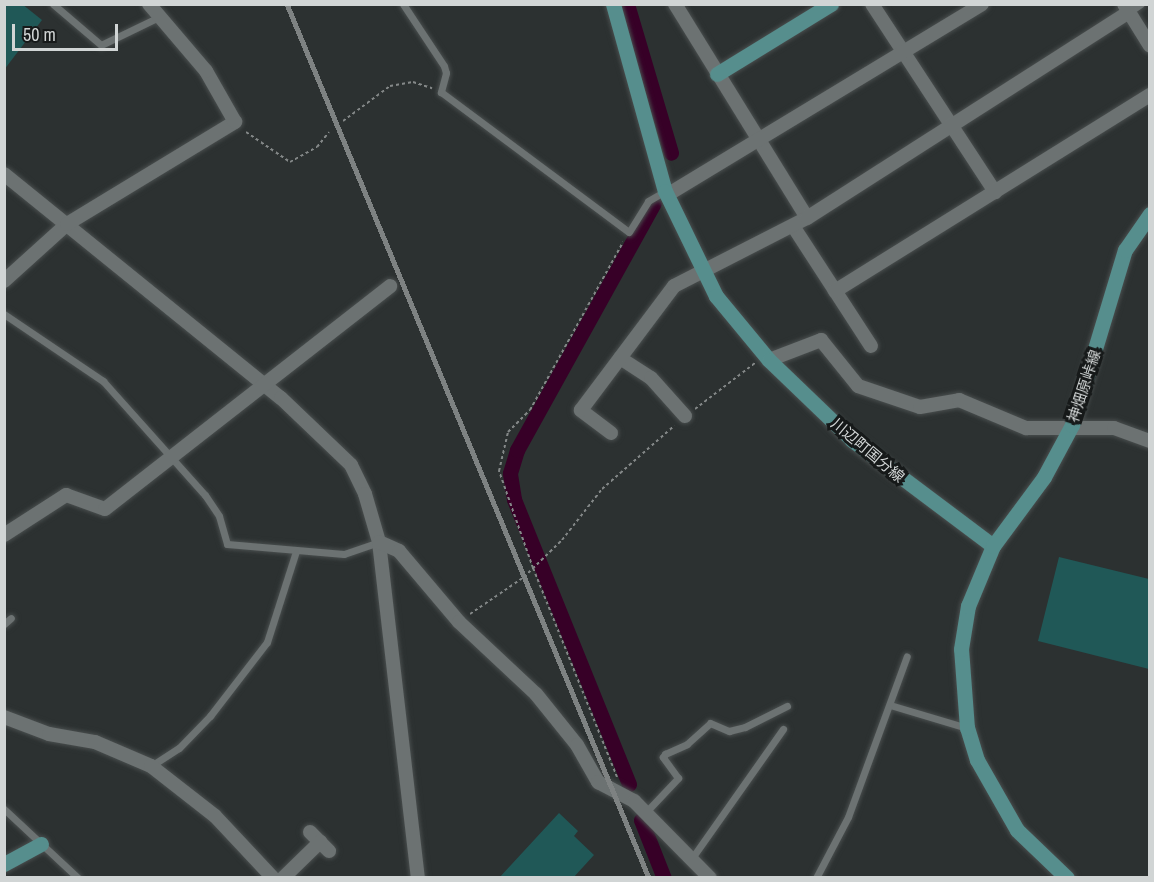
<!DOCTYPE html>
<html>
<head>
<meta charset="utf-8">
<style>
	body { margin:0 }
	#map { position:relative; width:1154px; height:882px; overflow:hidden; background:#2c3131; font-family:"Archivo Narrow","Noto Sans JP",sans-serif }
	div>[style] { position:absolute }
	[style*='--x'] { left:calc(var(--x)*1px); top:calc(var(--y)*1px); width:calc(var(--w)*1px); rotate:calc(var(--a)*1deg) }
	.canal>* { height:15px; margin:-7.5px; padding:0 7.5px; transform-origin:7.5px; border-radius:7.5px; background:#370027 }
	.building>* { inset:0; background:#205857 }
	.path>* { height:2px; margin-top:-1px; transform-origin:0; background:repeating-linear-gradient(90deg,#848888 0 3px,transparent 0 6px) }
	.roads { filter:drop-shadow(0 0 2px #494e4e) drop-shadow(0 0 2px #494e4e) }
	.lane>* { height:7px; margin:-3.5px; padding:0 3.5px; transform-origin:3.5px; border-radius:3.5px; background:#6c7272 }
	.street>* { height:14px; margin:-7px; padding:0 7px; transform-origin:7px; border-radius:7px; background:#6c7272 }
	.secondary>* { height:15px; margin:-7.5px; padding:0 7.5px; transform-origin:7.5px; border-radius:7.5px; background:#568e8d }
	.rail>* { height:4.5px; margin:-2.25px; padding:0 2.25px; transform-origin:2.25px; border-radius:2.25px; background:#7e8282 }
	span { translate:-50% -50%; white-space:nowrap; text-align:center; line-height:1.15; -webkit-text-stroke:6px #161919; paint-order:stroke }
	.street-label { font-size:15px; color:#d1d5d5 }
	.frame { position:absolute; inset:0; border:6px solid #d1d5d5; pointer-events:none }
	.scale { position:absolute; left:12px; top:24px; width:106px; height:27px; box-sizing:border-box; border:3px solid #d1d5d5; border-top:0; padding-left:8px; font-size:18px; line-height:21px; white-space:nowrap; color:#d1d5d5; -webkit-text-stroke:4px #161919; paint-order:stroke }
</style>
</head>
<body>
<div id="map">
	<div class="canal">
		<div style="--x:627;--y:4;--w:155;--a:73.5"></div>
		<div style="--x:629;--y:784;--w:307;--a:-112"></div>
		<div style="--x:514;--y:499;--w:26;--a:-99"></div>
		<div style="--x:510;--y:473;--w:24;--a:-73"></div>
		<div style="--x:517;--y:450;--w:282;--a:-61"></div>
		<div style="--x:641;--y:820;--w:62;--a:68.4"></div>
	</div>
	<div class="building">
		<div style="clip-path:polygon(4px 4px,22px 4px,42px 20px,4px 70px)"></div>
		<div style="clip-path:polygon(1059px 557px,1149px 579px,1149px 669px,1038px 641px)"></div>
		<div style="clip-path:polygon(559px 813px,578px 831px,574px 836px,594px 855px,573px 878px,499px 878px)"></div>
	</div>
	<div class="path">
		<div style="--x:343;--y:121;--w:59;--a:-36.7"></div>
		<div style="--x:390;--y:86;--w:23;--a:-10"></div>
		<div style="--x:413;--y:82;--w:20;--a:18"></div>
		<div style="--x:246;--y:132;--w:53;--a:34.3"></div>
		<div style="--x:290;--y:162;--w:31;--a:-29"></div>
		<div style="--x:317;--y:147;--w:19;--a:-51"></div>
		<div style="--x:695;--y:409;--w:76;--a:-37.5"></div>
		<div style="--x:470;--y:614;--w:65;--a:-34.4"></div>
		<div style="--x:524;--y:577;--w:53;--a:-44.2"></div>
		<div style="--x:562;--y:540;--w:65;--a:-51.9"></div>
		<div style="--x:602;--y:489;--w:96;--a:-41.2"></div>
		<div style="--x:617;--y:777;--w:225;--a:-111.9"></div>
		<div style="--x:533;--y:568;--w:103;--a:-109.3"></div>
		<div style="--x:499;--y:471;--w:40;--a:-77"></div>
		<div style="--x:508;--y:432;--w:31;--a:-45"></div>
		<div style="--x:530;--y:410;--w:192;--a:-61"></div>
	</div>
	<div class="roads">
		<div class="lane">
			<div style="--x:53;--y:4;--w:63;--a:40.5"></div>
			<div style="--x:101;--y:45;--w:64;--a:-25.8"></div>
			<div style="--x:403;--y:4;--w:74;--a:56.5"></div>
			<div style="--x:444;--y:66;--w:7;--a:74"></div>
			<div style="--x:446;--y:73;--w:20;--a:105"></div>
			<div style="--x:441;--y:92;--w:234;--a:36.7"></div>
			<div style="--x:629;--y:232;--w:36;--a:-58"></div>
			<div style="--x:648;--y:201;--w:20;--a:-30"></div>
			<div style="--x:1129;--y:12;--w:14;--a:-34"></div>
			<div style="--x:4;--y:314;--w:120;--a:34.1"></div>
			<div style="--x:103;--y:381;--w:153;--a:48.2"></div>
			<div style="--x:205;--y:495;--w:25;--a:56"></div>
			<div style="--x:219;--y:516;--w:29;--a:74"></div>
			<div style="--x:227;--y:544;--w:117;--a:4.9"></div>
			<div style="--x:344;--y:554;--w:37;--a:-19"></div>
			<div style="--x:4;--y:624;--w:9;--a:-41"></div>
			<div style="--x:890;--y:705;--w:80;--a:16.6"></div>
			<div style="--x:151;--y:766;--w:33;--a:-33"></div>
			<div style="--x:179;--y:748;--w:45;--a:-45.9"></div>
			<div style="--x:210;--y:716;--w:93;--a:-52.4"></div>
			<div style="--x:267;--y:642;--w:96;--a:-72.3"></div>
			<div style="--x:4;--y:809;--w:101;--a:43"></div>
			<div style="--x:646;--y:812;--w:47;--a:-46.7"></div>
			<div style="--x:678;--y:778;--w:26;--a:-126"></div>
			<div style="--x:663;--y:757;--w:4;--a:-56"></div>
			<div style="--x:665;--y:754;--w:24;--a:-24"></div>
			<div style="--x:687;--y:744;--w:31;--a:-42"></div>
			<div style="--x:710;--y:723;--w:21;--a:23"></div>
			<div style="--x:729;--y:731;--w:16;--a:-14"></div>
			<div style="--x:745;--y:727;--w:47;--a:-26.6"></div>
			<div style="--x:692;--y:858;--w:158;--a:-54.8"></div>
			<div style="--x:816;--y:878;--w:69;--a:-62.3"></div>
			<div style="--x:848;--y:817;--w:171;--a:-69.9"></div>
		</div>
		<div class="street">
			<div style="--x:675;--y:4;--w:251;--a:58.3"></div>
			<div style="--x:872;--y:4;--w:225;--a:56.8"></div>
			<div style="--x:1124;--y:4;--w:49;--a:58.2"></div>
			<div style="--x:4;--y:174;--w:356;--a:39"></div>
			<div style="--x:281;--y:398;--w:97;--a:43.7"></div>
			<div style="--x:351;--y:465;--w:32;--a:64"></div>
			<div style="--x:365;--y:494;--w:50;--a:73.7"></div>
			<div style="--x:379;--y:542;--w:338;--a:83.4"></div>
			<div style="--x:667;--y:195;--w:368;--a:-31.2"></div>
			<div style="--x:793;--y:226;--w:143;--a:57"></div>
			<div style="--x:4;--y:281;--w:85;--a:-42.1"></div>
			<div style="--x:67;--y:224;--w:197;--a:-31.3"></div>
			<div style="--x:235;--y:122;--w:59;--a:-119.6"></div>
			<div style="--x:206;--y:71;--w:88;--a:-130.4"></div>
			<div style="--x:835;--y:291;--w:371;--a:-31.9"></div>
			<div style="--x:620;--y:358;--w:37;--a:33"></div>
			<div style="--x:651;--y:378;--w:51;--a:48.2"></div>
			<div style="--x:769;--y:360;--w:56;--a:-21"></div>
			<div style="--x:821;--y:340;--w:59;--a:51.2"></div>
			<div style="--x:858;--y:386;--w:65;--a:18.7"></div>
			<div style="--x:920;--y:407;--w:40;--a:-10"></div>
			<div style="--x:959;--y:400;--w:73;--a:22.7"></div>
			<div style="--x:1026;--y:428;--w:88;--a:0"></div>
			<div style="--x:1114;--y:428;--w:38;--a:20"></div>
			<div style="--x:611;--y:433;--w:38;--a:-143"></div>
			<div style="--x:581;--y:410;--w:155;--a:-53.1"></div>
			<div style="--x:674;--y:286;--w:149;--a:-27.1"></div>
			<div style="--x:807;--y:218;--w:382;--a:-32.6"></div>
			<div style="--x:4;--y:535;--w:74;--a:-32.8"></div>
			<div style="--x:66;--y:495;--w:41;--a:19.7"></div>
			<div style="--x:105;--y:509;--w:362;--a:-38"></div>
			<div style="--x:379;--y:542;--w:22;--a:24"></div>
			<div style="--x:399;--y:551;--w:93;--a:49.8"></div>
			<div style="--x:459;--y:622;--w:105;--a:43.1"></div>
			<div style="--x:536;--y:694;--w:65;--a:51.2"></div>
			<div style="--x:577;--y:745;--w:43;--a:60.4"></div>
			<div style="--x:598;--y:782;--w:41;--a:27.8"></div>
			<div style="--x:634;--y:801;--w:108;--a:45.4"></div>
			<div style="--x:4;--y:717;--w:48;--a:20.7"></div>
			<div style="--x:49;--y:734;--w:47;--a:9.9"></div>
			<div style="--x:95;--y:742;--w:61;--a:23.2"></div>
			<div style="--x:151;--y:766;--w:81;--a:38"></div>
			<div style="--x:215;--y:816;--w:85;--a:46.9"></div>
			<div style="--x:310;--y:832;--w:27;--a:45"></div>
			<div style="--x:283;--y:878;--w:52;--a:-44.2"></div>
		</div>
		<div class="secondary">
			<div style="--x:613;--y:4;--w:194;--a:74.5"></div>
			<div style="--x:665;--y:191;--w:117;--a:64.1"></div>
			<div style="--x:716;--y:296;--w:83;--a:50.4"></div>
			<div style="--x:769;--y:360;--w:115;--a:43.9"></div>
			<div style="--x:852;--y:440;--w:176;--a:36.9"></div>
			<div style="--x:717;--y:74;--w:134;--a:-31.6"></div>
			<div style="--x:4;--y:864;--w:42;--a:-28.4"></div>
			<div style="--x:1067;--y:878;--w:69;--a:-136.2"></div>
			<div style="--x:1017;--y:830;--w:81;--a:-119.7"></div>
			<div style="--x:977;--y:760;--w:34;--a:-107"></div>
			<div style="--x:967;--y:728;--w:79;--a:-94.3"></div>
			<div style="--x:961;--y:649;--w:44;--a:-80.8"></div>
			<div style="--x:968;--y:606;--w:65;--a:-67.4"></div>
			<div style="--x:993;--y:546;--w:86;--a:-53.5"></div>
			<div style="--x:1044;--y:477;--w:59;--a:-61.7"></div>
			<div style="--x:1072;--y:425;--w:183;--a:-73.2"></div>
			<div style="--x:1125;--y:250;--w:44;--a:-55.2"></div>
		</div>
	</div>
	<div class="rail">
		<div style="--x:287;--y:4;--w:946;--a:67.5"></div>
	</div>
	<div class="street-label">
		<span style="left:1084px;top:386px;rotate:-72deg">神畑原峠線</span>
		<span style="left:868px;top:450px;rotate:40deg">川辺町国分線</span>
	</div>
	<div class="frame"></div>
	<div class="scale">50 m</div>
</div>
</body>
</html>
